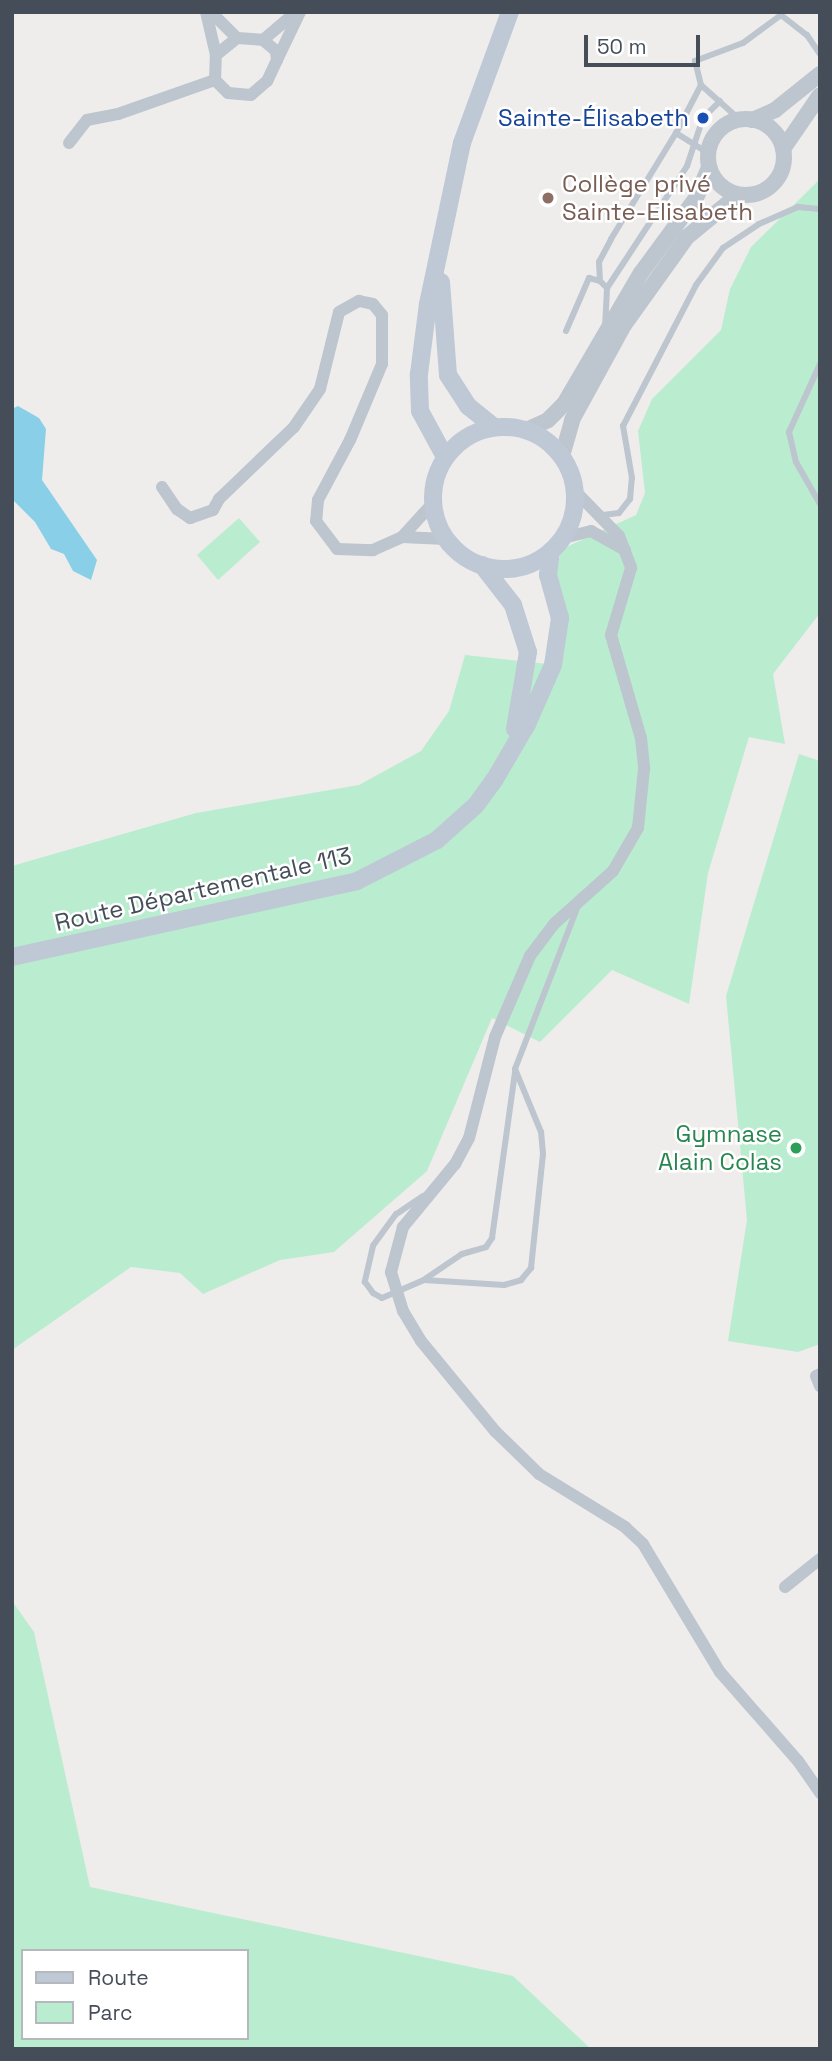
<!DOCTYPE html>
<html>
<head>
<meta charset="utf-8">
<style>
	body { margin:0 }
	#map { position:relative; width:832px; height:2061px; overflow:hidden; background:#efecec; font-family:"Space Grotesk",sans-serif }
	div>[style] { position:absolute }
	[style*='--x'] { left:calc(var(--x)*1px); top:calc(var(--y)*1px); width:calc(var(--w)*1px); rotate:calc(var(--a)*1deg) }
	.green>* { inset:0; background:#baecd0 }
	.water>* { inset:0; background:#89cfe8 }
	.service>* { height:6px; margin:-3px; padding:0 3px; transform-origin:3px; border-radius:3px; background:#bdc5ce }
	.minor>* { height:12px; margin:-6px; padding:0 6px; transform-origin:6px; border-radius:6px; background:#bdc5ce }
	.tertiary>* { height:16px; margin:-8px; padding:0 8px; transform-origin:8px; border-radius:8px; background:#bdc5ce }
	.tertiary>.ring { margin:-8px; padding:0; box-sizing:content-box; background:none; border:16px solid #bdc5ce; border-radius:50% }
	.secondary>* { height:18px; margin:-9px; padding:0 9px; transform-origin:9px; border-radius:9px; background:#bfc8d5 }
	.secondary>.ring { margin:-9px; padding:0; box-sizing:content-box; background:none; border:18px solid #bfc8d5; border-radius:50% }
	.dots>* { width:19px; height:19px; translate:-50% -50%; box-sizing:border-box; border:4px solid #fff; border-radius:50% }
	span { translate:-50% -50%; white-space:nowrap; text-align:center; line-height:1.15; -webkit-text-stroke:5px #fff; paint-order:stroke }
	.transit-label { font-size:24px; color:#164399 }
	.right { translate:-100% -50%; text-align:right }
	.education-label { font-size:24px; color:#785e54 }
	.left { translate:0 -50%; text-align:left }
	.street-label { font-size:24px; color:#454e58 }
	.leisure-label { font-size:24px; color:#27864d }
	.frame { position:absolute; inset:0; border:14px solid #454e58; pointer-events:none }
	.legend { position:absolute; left:21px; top:1949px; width:228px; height:91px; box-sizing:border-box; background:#fff; border:2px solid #b5b8bc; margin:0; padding:9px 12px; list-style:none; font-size:21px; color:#454e58 }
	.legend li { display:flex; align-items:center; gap:14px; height:35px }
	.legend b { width:35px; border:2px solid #b5b8bc }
	.scale { position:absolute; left:584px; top:35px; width:116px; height:32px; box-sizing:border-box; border:4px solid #454e58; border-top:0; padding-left:9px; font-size:21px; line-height:24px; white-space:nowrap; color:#454e58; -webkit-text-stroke:5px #fff; paint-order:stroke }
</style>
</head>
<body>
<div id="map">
	<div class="green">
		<div style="clip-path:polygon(820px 179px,820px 613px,773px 674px,785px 744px,749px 737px,708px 873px,689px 1004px,612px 970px,540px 1042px,492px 1018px,427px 1171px,334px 1252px,280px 1260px,203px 1294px,180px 1273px,131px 1267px,12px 1350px,12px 866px,196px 813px,359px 785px,421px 751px,449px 711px,465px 655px,557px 665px,554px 576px,562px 549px,636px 515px,645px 493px,638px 431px,652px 399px,721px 330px,730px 289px,751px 247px)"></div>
		<div style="clip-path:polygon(239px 518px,260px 542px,218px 580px,197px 555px)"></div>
		<div style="clip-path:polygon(799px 754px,820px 761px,820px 1344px,798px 1352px,728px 1341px,747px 1220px,726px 996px)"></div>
		<div style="clip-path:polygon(evenodd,12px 1601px,34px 1632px,90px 1887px,513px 1976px,591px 2049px,12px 2049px,12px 1601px,23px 1951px,247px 1951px,247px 2038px,23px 2038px,23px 1951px)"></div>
	</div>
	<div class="water">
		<div style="clip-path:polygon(18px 406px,39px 418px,46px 429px,42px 480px,97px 560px,91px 580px,73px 571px,64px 554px,51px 549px,35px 522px,12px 499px,12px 409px)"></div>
	</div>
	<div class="service">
		<div style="--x:739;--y:119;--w:51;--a:-138.2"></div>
		<div style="--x:701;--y:85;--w:25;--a:-104"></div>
		<div style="--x:695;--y:61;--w:51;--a:-20.6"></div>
		<div style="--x:743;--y:43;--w:47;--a:-36.4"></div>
		<div style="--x:781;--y:15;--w:33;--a:38"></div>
		<div style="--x:807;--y:35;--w:23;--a:56"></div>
		<div style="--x:676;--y:133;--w:54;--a:-62.5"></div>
		<div style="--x:607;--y:288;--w:146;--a:-56.7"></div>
		<div style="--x:687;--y:166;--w:51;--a:-71.6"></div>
		<div style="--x:703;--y:118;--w:24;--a:-45"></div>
		<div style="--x:605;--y:328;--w:40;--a:-87.1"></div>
		<div style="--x:607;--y:288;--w:10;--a:-135"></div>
		<div style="--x:600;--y:281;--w:19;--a:-93"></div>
		<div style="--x:599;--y:262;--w:26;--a:-62"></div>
		<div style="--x:611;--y:239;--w:124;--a:-58.5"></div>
		<div style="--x:676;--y:133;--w:38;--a:32"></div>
		<div style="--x:566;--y:331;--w:58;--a:-66.5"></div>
		<div style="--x:589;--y:278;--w:11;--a:15"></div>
		<div style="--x:820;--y:364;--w:75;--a:114.5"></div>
		<div style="--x:789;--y:432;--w:31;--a:77"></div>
		<div style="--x:796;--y:462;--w:48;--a:60.3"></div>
		<div style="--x:603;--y:515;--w:16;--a:-7"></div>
		<div style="--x:619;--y:513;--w:18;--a:-52"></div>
		<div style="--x:630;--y:499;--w:21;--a:-85"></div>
		<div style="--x:632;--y:478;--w:53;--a:-99.8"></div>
		<div style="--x:623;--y:426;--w:159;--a:-62.6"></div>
		<div style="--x:696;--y:285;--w:46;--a:-53.9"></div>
		<div style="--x:723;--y:248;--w:43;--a:-33.7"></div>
		<div style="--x:759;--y:224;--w:43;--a:-23.6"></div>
		<div style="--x:798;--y:207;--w:22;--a:5"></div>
		<div style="--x:423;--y:1196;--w:32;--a:146"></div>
		<div style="--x:396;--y:1214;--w:39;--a:126"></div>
		<div style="--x:373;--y:1246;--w:37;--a:103"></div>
		<div style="--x:365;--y:1282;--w:14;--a:54"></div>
		<div style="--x:373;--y:1293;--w:10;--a:29"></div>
		<div style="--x:382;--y:1298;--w:46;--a:-23.2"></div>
		<div style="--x:424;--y:1280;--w:80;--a:3.6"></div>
		<div style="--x:504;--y:1285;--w:18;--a:-16"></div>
		<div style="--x:521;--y:1280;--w:16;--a:-50"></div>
		<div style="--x:531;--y:1268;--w:115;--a:-84"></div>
		<div style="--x:543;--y:1154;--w:22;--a:-95"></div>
		<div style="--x:541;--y:1132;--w:68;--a:-112.4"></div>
		<div style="--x:515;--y:1069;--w:175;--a:-68.9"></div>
		<div style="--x:425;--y:1279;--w:45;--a:-34"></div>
		<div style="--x:462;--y:1254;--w:25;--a:-16"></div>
		<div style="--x:486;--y:1247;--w:11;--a:-56"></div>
		<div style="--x:492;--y:1238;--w:168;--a:-82.1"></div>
	</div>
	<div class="minor">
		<div style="--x:206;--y:12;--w:44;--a:76.9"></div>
		<div style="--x:211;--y:12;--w:37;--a:45"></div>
		<div style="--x:237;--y:38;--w:26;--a:4"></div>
		<div style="--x:263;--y:40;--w:17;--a:40"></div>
		<div style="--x:276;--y:51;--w:9;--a:84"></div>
		<div style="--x:277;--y:60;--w:23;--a:115"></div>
		<div style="--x:267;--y:81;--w:21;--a:139"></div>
		<div style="--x:251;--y:95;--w:23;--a:-175"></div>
		<div style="--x:228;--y:93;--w:18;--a:-135"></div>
		<div style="--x:215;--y:80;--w:25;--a:-88"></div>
		<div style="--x:216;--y:55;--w:27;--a:-39"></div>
		<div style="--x:263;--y:40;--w:43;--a:-40.3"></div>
		<div style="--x:277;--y:60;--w:53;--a:-64.4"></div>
		<div style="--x:69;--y:143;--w:29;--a:-52"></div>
		<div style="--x:87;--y:120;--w:32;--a:-11"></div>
		<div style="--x:118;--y:114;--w:103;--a:-19.3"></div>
		<div style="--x:162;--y:487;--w:27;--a:56"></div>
		<div style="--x:177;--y:509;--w:16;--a:35"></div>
		<div style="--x:190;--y:518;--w:24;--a:-19"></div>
		<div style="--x:213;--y:510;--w:13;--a:-61"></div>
		<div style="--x:219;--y:499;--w:104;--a:-43.8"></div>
		<div style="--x:294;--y:427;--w:46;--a:-55.6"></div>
		<div style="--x:320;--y:389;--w:79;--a:-76.1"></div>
		<div style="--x:339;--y:312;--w:23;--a:-29"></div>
		<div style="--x:359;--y:301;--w:14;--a:12"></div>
		<div style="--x:373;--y:304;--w:14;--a:51"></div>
		<div style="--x:382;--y:315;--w:49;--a:90"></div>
		<div style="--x:382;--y:364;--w:82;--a:112.8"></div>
		<div style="--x:350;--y:440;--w:68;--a:118.1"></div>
		<div style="--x:318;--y:500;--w:21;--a:95"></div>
		<div style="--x:316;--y:521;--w:35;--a:53"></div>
		<div style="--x:337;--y:549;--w:36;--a:2"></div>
		<div style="--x:373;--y:550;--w:32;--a:-24"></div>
		<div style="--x:402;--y:537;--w:46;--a:-47.6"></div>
		<div style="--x:574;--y:490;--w:64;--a:45.6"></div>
		<div style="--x:619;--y:536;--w:34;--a:69"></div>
		<div style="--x:631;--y:568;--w:70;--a:106.6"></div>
		<div style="--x:611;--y:635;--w:107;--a:73.8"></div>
		<div style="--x:641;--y:738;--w:31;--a:84"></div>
		<div style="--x:644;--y:769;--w:59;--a:95.8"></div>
		<div style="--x:638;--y:828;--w:50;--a:120.2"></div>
		<div style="--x:613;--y:871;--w:79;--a:138.1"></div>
		<div style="--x:554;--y:924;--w:40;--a:127"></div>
		<div style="--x:530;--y:956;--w:88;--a:113.4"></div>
		<div style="--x:495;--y:1037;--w:104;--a:104.4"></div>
		<div style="--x:469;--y:1138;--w:30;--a:118"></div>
		<div style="--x:455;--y:1164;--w:82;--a:129.5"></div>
		<div style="--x:403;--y:1227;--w:47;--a:104.9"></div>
		<div style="--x:391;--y:1272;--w:41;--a:72.9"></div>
		<div style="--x:403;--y:1311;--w:35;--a:59"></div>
		<div style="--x:421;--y:1341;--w:117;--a:50.6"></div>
		<div style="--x:495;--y:1431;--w:62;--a:44.3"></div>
		<div style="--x:539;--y:1474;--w:101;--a:31.6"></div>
		<div style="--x:625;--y:1527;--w:25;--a:43"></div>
		<div style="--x:643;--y:1544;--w:149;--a:59"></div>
		<div style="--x:720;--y:1672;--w:118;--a:48.8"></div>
		<div style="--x:798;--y:1761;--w:39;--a:55"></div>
		<div style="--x:402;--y:537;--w:44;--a:2.6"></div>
		<div style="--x:563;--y:538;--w:29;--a:-14"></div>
		<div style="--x:591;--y:531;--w:39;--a:29"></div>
		<div style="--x:820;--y:1374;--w:4;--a:153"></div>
		<div style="--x:816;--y:1376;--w:11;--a:68"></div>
		<div style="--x:785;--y:1587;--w:45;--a:-38.7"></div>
	</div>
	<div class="tertiary">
		<div class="ring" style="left:708px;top:119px;width:60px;height:60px"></div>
		<div style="--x:752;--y:120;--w:25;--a:-23"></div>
		<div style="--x:775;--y:110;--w:58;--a:-38.7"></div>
		<div style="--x:783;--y:149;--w:65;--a:-55.6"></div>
		<div style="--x:526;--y:430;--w:24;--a:-24"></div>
		<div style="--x:548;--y:420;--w:23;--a:-45"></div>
		<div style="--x:564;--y:404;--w:152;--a:-59.6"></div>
		<div style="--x:641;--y:273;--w:93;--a:-53.7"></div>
		<div style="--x:696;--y:198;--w:33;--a:-67"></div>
		<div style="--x:562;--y:456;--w:37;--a:-74"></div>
		<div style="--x:572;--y:420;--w:108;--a:-61.3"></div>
		<div style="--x:624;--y:325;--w:108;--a:-54.4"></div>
		<div style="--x:687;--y:237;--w:66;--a:-39.5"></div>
	</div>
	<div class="secondary">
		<div style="--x:441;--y:282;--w:93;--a:85.7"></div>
		<div style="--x:448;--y:375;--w:37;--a:57"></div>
		<div style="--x:468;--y:406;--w:33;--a:39"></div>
		<div class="ring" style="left:433px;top:427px;width:124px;height:124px"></div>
		<div style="--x:445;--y:457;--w:52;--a:-118.5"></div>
		<div style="--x:420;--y:411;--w:37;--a:-92"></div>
		<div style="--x:419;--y:374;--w:71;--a:-82.7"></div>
		<div style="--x:428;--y:304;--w:165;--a:-78.1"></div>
		<div style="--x:462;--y:143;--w:140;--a:-69.9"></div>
		<div style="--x:482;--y:565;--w:51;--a:52.2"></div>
		<div style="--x:513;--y:605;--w:49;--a:72.3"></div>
		<div style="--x:528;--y:652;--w:78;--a:99.6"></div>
		<div style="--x:12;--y:957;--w:353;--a:-12.4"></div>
		<div style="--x:357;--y:881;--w:90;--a:-27.1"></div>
		<div style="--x:437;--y:840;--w:52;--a:-41.9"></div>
		<div style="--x:476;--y:805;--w:32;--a:-54"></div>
		<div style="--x:495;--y:779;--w:64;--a:-59.8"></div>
		<div style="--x:527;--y:724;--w:64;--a:-66.2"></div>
		<div style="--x:553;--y:665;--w:48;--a:-81.5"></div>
		<div style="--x:560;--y:618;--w:45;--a:-105.6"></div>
		<div style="--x:548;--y:575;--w:24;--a:-83"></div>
	</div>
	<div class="dots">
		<div style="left:703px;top:118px;background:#1a4fb4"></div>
		<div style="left:548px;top:198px;background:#8d6e63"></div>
		<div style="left:796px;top:1148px;background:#2e9e5b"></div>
	</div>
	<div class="transit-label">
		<span class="right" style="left:689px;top:118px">Sainte-Élisabeth</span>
	</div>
	<div class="education-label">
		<span class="left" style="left:562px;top:198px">Collège privé<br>Sainte-Elisabeth</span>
	</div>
	<div class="street-label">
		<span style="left:203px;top:889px;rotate:-13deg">Route Départementale 113</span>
	</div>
	<div class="leisure-label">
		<span class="right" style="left:782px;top:1148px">Gymnase<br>Alain Colas</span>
	</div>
	<div class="frame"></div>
	<ul class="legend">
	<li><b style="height:9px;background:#bfc8d5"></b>Route</li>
	<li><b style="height:19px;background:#baecd0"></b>Parc</li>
	</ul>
	<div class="scale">50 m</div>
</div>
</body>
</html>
